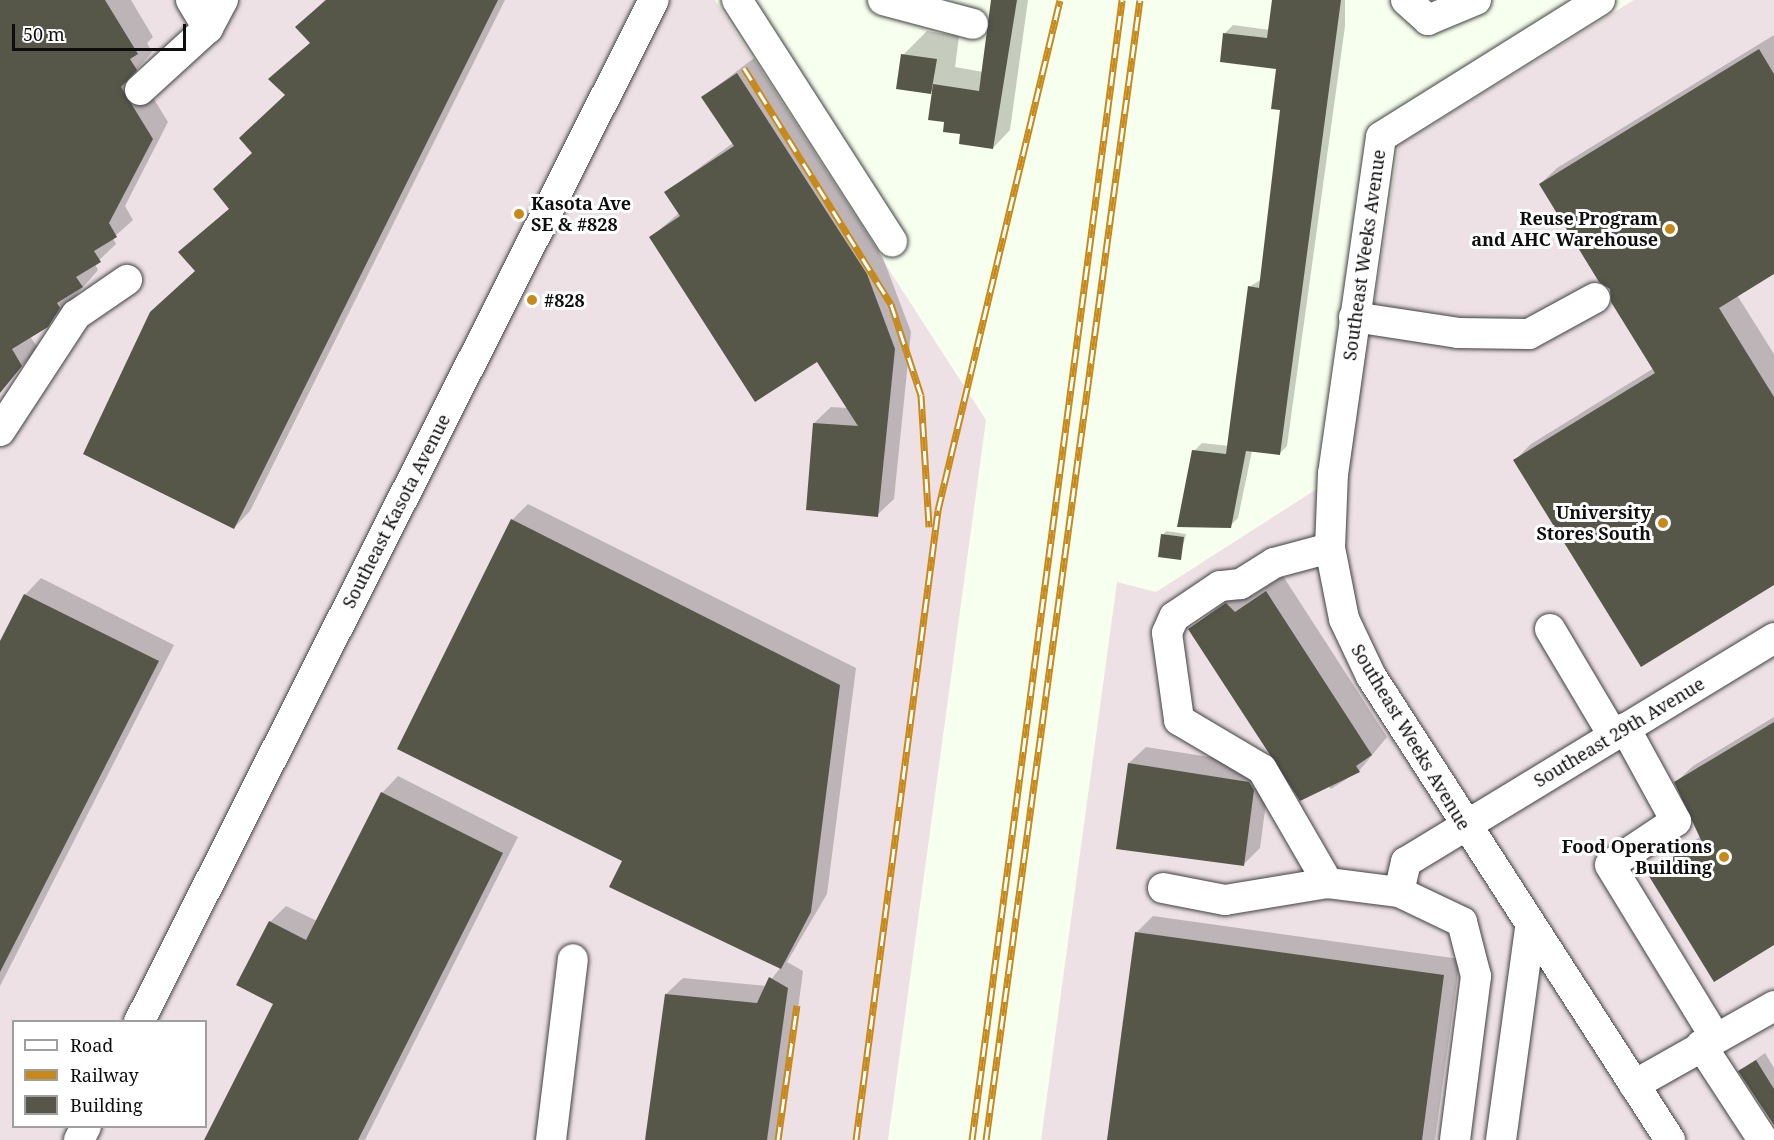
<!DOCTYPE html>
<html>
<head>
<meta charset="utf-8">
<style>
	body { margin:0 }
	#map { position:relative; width:1774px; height:1140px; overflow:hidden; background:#f7ffee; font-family:"Noto Serif",serif }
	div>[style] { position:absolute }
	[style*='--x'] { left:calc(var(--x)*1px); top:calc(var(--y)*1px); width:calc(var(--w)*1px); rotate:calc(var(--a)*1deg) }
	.industrial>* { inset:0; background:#ede1e6 }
	.shadow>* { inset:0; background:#0003 }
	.building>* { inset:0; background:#565749 }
	.roads { filter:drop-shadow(0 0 2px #414141) drop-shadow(0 0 2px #414141) }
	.minor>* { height:30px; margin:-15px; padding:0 15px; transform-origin:15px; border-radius:15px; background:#fff }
	.rail>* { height:7px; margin-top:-3.5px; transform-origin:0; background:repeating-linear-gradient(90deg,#fff 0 14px,#c8891b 0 28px); box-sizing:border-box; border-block:2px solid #c8891b }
	.dots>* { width:16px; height:16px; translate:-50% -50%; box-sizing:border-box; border:3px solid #fff; border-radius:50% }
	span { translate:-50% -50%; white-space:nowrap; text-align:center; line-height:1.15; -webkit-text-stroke:6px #fff; paint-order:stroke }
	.poi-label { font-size:18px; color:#0e0e0e; font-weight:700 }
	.left { translate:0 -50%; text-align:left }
	.right { translate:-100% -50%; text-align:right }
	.street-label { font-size:18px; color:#0e0e0e }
	.legend { position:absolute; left:12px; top:1020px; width:195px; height:108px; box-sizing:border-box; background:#fff; border:2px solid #9f9f9f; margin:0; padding:8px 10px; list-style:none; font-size:18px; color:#0e0e0e }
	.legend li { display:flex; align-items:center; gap:12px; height:30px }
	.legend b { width:30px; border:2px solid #9f9f9f }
	.scale { position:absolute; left:12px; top:24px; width:174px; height:27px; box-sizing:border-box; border:3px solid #0e0e0e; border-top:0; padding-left:8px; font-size:18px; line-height:21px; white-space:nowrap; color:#0e0e0e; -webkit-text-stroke:4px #fff; paint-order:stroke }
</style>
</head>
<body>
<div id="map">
	<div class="industrial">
		<div style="clip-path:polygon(evenodd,0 0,715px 0,986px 420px,888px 1140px,0 1140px,0 0,14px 1022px,206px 1022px,206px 1126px,14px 1126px,14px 1022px)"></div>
		<div style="clip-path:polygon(1634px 0,1774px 0,1774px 1140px,1041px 1140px,1117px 582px,1156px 592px,1348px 469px,1399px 145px)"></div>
	</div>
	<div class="shadow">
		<div style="clip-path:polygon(0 0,131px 0,153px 37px,147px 43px,152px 52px,136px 70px,168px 122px,125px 206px,133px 220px,113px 238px,116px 244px,95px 264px,98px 270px,64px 309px,30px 336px,38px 348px,0 391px)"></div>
		<div style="clip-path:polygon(325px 0,505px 0,250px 511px,234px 528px,196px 270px,180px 252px,230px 208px,215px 189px,254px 152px,286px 95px,270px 79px,311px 42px,297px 27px)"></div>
		<div style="clip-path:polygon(993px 0,1028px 0,1010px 130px,993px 148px,946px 121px,934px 89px,931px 92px,903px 55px,927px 31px,959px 36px,955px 67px,983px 72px)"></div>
		<div style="clip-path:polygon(1274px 0,1345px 0,1345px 26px,1287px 446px,1279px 454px,1252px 451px,1238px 518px,1230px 526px,1194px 451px,1202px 443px,1229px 446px,1249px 287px,1262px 279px,1281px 109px,1277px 68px,1225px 33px,1233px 25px,1270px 30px)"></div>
		<div style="clip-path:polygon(1774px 35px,1774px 272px,1737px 295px,1774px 354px,1774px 583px,1515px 460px,1531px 444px,1654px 368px,1611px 288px,1540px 184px,1557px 168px)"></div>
		<div style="clip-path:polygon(754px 58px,883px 258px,911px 332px,894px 499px,877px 515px,814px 423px,831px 407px,848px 408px,817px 360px,651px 237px,679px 213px,666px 192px,733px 143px,703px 97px)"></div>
		<div style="clip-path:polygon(528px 504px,856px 668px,827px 894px,787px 962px,803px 971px,781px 1140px,647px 1140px,666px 994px,683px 978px,766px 986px,781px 967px,624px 860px,512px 520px)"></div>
		<div style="clip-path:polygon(1166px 531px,1186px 534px,1180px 558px,1163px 535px)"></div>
		<div style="clip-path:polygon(1283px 576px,1387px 737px,1359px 771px,1331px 789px,1190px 629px,1243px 587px,1252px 596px)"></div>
		<div style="clip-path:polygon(41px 578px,174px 645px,0 986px,0 645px,25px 595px)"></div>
		<div style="clip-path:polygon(1774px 717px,1774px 944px,1649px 874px,1701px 836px,1676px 782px,1693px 766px)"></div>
		<div style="clip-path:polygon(1146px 747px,1266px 766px,1270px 773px,1260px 848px,1243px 865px,1129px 763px)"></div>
		<div style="clip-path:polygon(398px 776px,518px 837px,365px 1140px,206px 1140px,275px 1003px,270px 922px,286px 906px,317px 921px,382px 793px)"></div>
		<div style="clip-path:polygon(1153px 916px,1460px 959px,1435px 1140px,1120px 1140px,1136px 933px)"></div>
		<div style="clip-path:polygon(1765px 1053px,1774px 1068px,1774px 1123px,1740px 1071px)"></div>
	</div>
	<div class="building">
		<div style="clip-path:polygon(0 0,105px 0,138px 54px,130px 59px,137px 70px,121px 87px,153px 139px,109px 223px,117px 237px,94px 251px,101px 262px,76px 277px,83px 287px,57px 303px,60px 308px,48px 327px,12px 349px,22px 366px,0 393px)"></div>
		<div style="clip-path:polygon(326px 0,498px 0,234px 529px,83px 454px,150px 312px,195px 271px,178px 252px,229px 209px,213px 189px,252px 153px,239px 138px,285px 95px,268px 79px,310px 43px,295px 27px)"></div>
		<div style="clip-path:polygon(991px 0,1017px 0,993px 149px,959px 144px,960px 134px,943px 132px,944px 122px,928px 120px,933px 84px,979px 91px)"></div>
		<div style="clip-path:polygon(1272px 0,1341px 0,1280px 455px,1246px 451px,1231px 528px,1177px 527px,1192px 450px,1226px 454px,1248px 286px,1259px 288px,1280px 110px,1271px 109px,1276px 69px,1220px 62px,1223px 33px,1267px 38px)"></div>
		<div style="clip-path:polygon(1759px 49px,1774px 74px,1774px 274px,1719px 308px,1774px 397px,1774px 585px,1641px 667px,1513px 460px,1655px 373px,1611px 302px,1610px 289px,1599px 282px,1539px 184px)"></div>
		<div style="clip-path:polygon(901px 54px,937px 59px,931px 94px,896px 89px)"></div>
		<div style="clip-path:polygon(737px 73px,867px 274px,895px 349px,878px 517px,806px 510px,813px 423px,858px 426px,817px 362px,755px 402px,649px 237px,680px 216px,664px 192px,734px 146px,701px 97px)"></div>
		<div style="clip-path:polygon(511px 519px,840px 685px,811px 912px,781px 969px,609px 887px,622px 861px,397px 749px)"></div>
		<div style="clip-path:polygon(1161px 534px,1184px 537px,1181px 560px,1158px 557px)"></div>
		<div style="clip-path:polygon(1266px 591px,1372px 755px,1356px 766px,1360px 772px,1300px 801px,1188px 629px,1226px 603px,1235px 612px)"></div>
		<div style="clip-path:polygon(24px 594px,159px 661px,0 972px,0 641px)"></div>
		<div style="clip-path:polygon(1774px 722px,1774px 945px,1714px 982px,1647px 873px,1701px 840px,1674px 782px)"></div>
		<div style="clip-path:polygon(1128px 763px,1249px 782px,1254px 790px,1244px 866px,1116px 849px)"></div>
		<div style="clip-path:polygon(381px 792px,503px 853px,358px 1140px,204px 1140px,273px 1004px,236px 985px,269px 921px,306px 940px)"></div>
		<div style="clip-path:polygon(1135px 932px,1444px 975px,1422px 1140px,1107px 1140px)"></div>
		<div style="clip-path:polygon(769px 977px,788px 988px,767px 1140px,645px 1140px,665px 994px,757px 1003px)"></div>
		<div style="clip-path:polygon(1756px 1060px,1774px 1089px,1774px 1125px,1738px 1071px)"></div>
	</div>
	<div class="roads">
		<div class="minor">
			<div style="--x:191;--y:0;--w:33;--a:59"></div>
			<div style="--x:737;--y:0;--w:287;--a:57.3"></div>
			<div style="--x:883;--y:0;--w:93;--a:14.9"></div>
			<div style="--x:1406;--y:0;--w:30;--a:42"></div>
			<div style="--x:1428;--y:20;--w:52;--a:-22.6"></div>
			<div style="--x:1600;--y:0;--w:258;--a:148"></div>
			<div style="--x:1381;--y:137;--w:339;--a:98.1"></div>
			<div style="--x:1333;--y:473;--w:75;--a:92.3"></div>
			<div style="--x:1330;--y:548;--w:72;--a:78.8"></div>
			<div style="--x:1344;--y:619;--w:63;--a:64.7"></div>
			<div style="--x:1371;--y:676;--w:552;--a:57.2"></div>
			<div style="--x:140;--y:90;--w:92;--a:-42.4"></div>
			<div style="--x:208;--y:28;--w:32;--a:-62"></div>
			<div style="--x:1354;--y:317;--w:105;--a:8.7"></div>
			<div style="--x:1458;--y:333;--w:71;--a:0.8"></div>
			<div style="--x:1529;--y:334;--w:75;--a:-28.6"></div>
			<div style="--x:0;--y:431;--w:139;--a:-56.8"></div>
			<div style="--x:76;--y:315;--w:62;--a:-34.5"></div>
			<div style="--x:1330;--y:548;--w:58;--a:165"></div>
			<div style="--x:1274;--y:563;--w:40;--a:148"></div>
			<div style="--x:1240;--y:584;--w:20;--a:174"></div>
			<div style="--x:1220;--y:586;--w:55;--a:146"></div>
			<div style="--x:1174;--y:617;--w:17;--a:114"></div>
			<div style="--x:1167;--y:633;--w:88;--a:82.1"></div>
			<div style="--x:1179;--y:720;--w:96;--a:30.6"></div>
			<div style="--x:1262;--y:769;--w:132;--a:59.9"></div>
			<div style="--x:1328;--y:883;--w:72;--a:7.2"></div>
			<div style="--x:1399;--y:892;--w:31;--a:-77"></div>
			<div style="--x:1406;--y:862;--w:431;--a:-31.3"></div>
			<div style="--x:1550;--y:629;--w:123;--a:59.3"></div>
			<div style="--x:1625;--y:728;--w:106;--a:61.3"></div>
			<div style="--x:1676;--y:821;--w:79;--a:146.3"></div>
			<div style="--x:1610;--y:865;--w:202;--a:58.6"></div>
			<div style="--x:1163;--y:888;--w:63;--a:11"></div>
			<div style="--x:1225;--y:900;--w:104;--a:-9.4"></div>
			<div style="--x:1399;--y:892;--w:70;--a:25.5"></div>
			<div style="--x:1462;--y:922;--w:56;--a:75.5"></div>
			<div style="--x:1476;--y:976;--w:165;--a:97.3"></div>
			<div style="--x:139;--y:1022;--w:1144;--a:-63.26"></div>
			<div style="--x:1701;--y:1045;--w:113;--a:56.9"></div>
			<div style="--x:1634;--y:1085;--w:161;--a:-29.4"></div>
			<div style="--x:79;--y:1140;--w:16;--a:-63"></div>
			<div style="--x:551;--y:1140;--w:182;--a:-83.1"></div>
			<div style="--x:1501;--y:1140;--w:215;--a:-82.2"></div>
		</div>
	</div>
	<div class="rail">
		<div style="--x:744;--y:68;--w:278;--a:58.1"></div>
		<div style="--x:891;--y:304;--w:96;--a:71.8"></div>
		<div style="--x:921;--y:395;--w:132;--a:86.5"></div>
		<div style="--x:778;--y:1140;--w:136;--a:-82"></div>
		<div style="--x:856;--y:1140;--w:635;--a:-82.58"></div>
		<div style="--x:938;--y:510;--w:524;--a:-76.55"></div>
		<div style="--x:972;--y:1140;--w:1150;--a:-82.5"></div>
		<div style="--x:986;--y:1140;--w:1150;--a:-82.31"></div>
	</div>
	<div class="dots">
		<div style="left:519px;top:214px;background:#c8891b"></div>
		<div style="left:1670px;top:229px;background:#c8891b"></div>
		<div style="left:532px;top:300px;background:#c8891b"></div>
		<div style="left:1663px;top:523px;background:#c8891b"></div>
		<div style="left:1724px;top:857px;background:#c8891b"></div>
	</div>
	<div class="poi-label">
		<span class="left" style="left:531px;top:214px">Kasota Ave<br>SE &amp; #828</span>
		<span class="right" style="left:1658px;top:229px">Reuse Program<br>and AHC Warehouse</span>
		<span class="left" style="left:544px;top:300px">#828</span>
		<span class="right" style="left:1651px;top:523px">University<br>Stores South</span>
		<span class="right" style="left:1712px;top:857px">Food Operations<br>Building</span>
	</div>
	<div class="street-label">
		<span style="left:1364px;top:255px;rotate:-82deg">Southeast Weeks Avenue</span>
		<span style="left:396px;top:511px;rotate:-63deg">Southeast Kasota Avenue</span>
		<span style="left:1619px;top:732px;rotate:-31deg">Southeast 29th Avenue</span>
		<span style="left:1411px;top:737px;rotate:59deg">Southeast Weeks Avenue</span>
	</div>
	<ul class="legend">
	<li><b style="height:8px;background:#fff"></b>Road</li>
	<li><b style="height:8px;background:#c8891b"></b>Railway</li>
	<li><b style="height:16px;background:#565749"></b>Building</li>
	</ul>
	<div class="scale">50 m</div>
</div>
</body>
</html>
